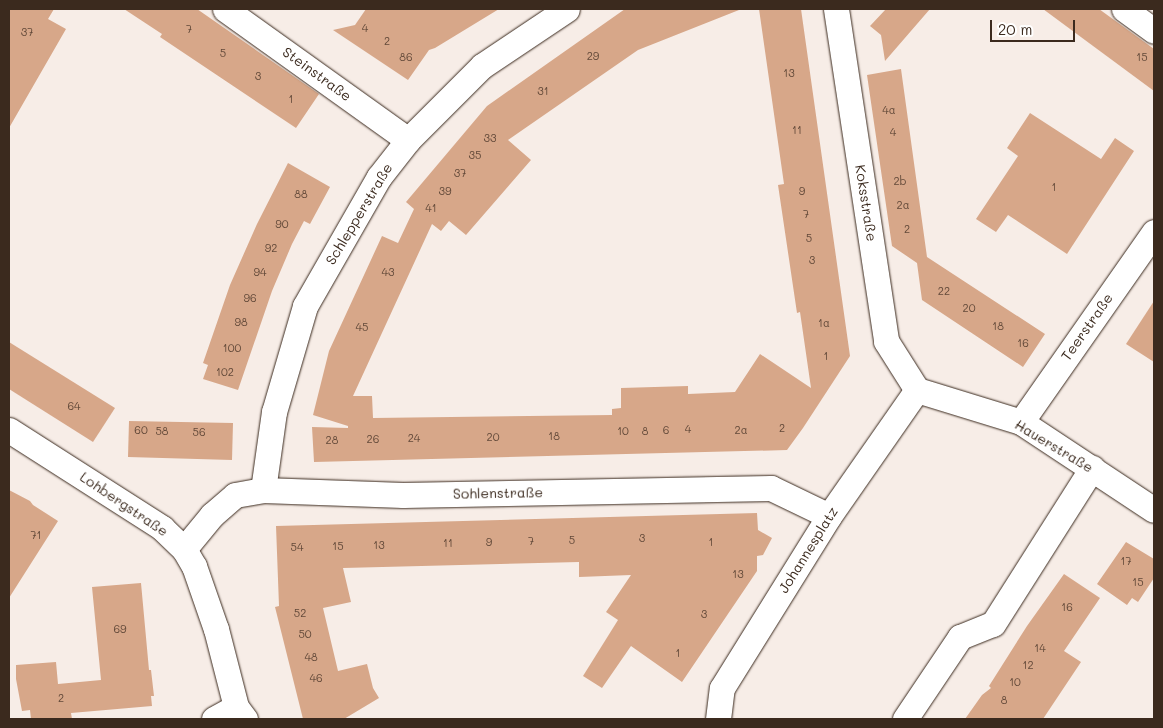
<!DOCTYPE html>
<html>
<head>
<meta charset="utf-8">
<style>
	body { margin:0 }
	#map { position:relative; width:1163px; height:728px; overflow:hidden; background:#f7ede7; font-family:Mali,sans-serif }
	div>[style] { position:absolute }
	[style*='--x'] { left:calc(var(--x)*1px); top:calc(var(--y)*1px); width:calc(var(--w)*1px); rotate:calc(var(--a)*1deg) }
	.building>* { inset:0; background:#d7a789 }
	.roads { filter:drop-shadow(0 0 1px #3b2a1e) drop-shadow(0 0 1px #3b2a1e) }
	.street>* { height:25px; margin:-12.5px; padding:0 12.5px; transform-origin:12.5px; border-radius:12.5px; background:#fff }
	span { translate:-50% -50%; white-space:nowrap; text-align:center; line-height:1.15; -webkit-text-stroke:5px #fff; paint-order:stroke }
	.number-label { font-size:11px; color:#624939 }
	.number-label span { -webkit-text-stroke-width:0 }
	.street-label { font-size:14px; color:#3b2a1e }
	.frame { position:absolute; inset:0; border:10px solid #3b2a1e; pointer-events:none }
	.scale { position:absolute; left:990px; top:20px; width:85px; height:22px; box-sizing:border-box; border:2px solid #3b2a1e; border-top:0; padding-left:6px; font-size:15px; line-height:18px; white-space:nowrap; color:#3b2a1e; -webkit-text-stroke:4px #fff; paint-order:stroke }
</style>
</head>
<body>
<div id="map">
	<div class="building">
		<div style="clip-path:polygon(9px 9px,54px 9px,48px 19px,66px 29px,9px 128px)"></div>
		<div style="clip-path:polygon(124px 9px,197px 9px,319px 94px,296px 128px,160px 37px,162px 34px)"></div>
		<div style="clip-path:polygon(366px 9px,499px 9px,435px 48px,429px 50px,408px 80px,333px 30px,355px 25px)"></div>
		<div style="clip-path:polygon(625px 9px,739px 10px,638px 50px,508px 140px,531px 160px,466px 235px,449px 221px,441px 231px,432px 224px,353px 396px,372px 396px,373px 418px,612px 415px,612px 409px,621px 408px,621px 388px,688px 386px,688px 394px,735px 392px,760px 354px,811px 388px,800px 312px,797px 313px,778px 185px,784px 184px,759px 9px,801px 9px,850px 356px,803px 428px,787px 450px,314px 462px,312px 427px,348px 428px,348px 426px,313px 415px,329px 351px,382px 236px,398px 243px,414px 209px,406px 202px,487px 106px)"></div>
		<div style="clip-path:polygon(886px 9px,930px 9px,885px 61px,881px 35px,870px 26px)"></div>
		<div style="clip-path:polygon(1043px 9px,1099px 9px,1154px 49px,1154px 91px)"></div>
		<div style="clip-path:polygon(901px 69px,927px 257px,1045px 334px,1023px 367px,922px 300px,917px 263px,892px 246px,867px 75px)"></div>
		<div style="clip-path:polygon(1030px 113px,1101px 159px,1115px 138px,1134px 151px,1067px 254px,1008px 215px,996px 232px,976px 219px,1018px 156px,1007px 148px)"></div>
		<div style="clip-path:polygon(288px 163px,330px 187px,310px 224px,304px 221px,292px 244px,272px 291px,238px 390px,203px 379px,208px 365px,203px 363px,230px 285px,257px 224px)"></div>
		<div style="clip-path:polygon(1154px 301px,1154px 362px,1126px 344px)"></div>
		<div style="clip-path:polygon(9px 342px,115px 408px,93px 442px,9px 389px)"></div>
		<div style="clip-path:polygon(129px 421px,233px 423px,232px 460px,128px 457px)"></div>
		<div style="clip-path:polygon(9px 490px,30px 501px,33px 505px,58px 521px,9px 598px)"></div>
		<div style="clip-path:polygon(757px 513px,758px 530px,772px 538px,763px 555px,757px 556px,757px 571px,682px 682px,631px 646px,602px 688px,583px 676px,618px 620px,606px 612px,631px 575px,579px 577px,579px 562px,343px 568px,351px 602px,323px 608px,338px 671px,367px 664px,373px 688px,379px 698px,344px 719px,303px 719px,275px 607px,279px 606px,276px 526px)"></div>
		<div style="clip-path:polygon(1126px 542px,1154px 559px,1154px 578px,1138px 602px,1132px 598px,1127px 605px,1097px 584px)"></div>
		<div style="clip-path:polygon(1064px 574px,1100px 598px,1064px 651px,1081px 662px,1043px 719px,965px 719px,982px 695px,991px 688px,989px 686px,1027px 626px)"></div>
		<div style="clip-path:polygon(141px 583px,149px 670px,151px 670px,154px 696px,151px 696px,152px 706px,71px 713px,72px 719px,31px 719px,30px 710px,22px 711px,16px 679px,16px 665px,56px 662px,58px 684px,101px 680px,92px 587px)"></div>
	</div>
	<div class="roads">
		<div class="street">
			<div style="--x:225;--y:9;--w:225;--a:35.6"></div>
			<div style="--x:836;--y:9;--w:336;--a:81.4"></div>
			<div style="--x:886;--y:341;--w:58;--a:57.7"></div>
			<div style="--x:1124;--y:9;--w:37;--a:36"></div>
			<div style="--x:917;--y:390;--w:109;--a:17.1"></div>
			<div style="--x:1021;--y:422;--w:159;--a:33.5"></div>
			<div style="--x:1021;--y:422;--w:232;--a:-55"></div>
			<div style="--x:9;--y:430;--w:182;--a:32.6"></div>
			<div style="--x:162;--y:528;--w:30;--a:44"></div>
			<div style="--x:184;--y:549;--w:20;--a:60"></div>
			<div style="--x:194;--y:566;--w:67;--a:70.8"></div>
			<div style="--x:216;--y:629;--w:81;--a:75.6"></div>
			<div style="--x:236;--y:707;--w:15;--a:53"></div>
			<div style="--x:263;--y:490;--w:79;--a:-82"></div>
			<div style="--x:274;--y:412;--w:110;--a:-73.7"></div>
			<div style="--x:305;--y:306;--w:149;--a:-60.2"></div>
			<div style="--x:379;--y:177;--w:47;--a:-51.9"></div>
			<div style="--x:408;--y:140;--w:105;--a:-45"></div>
			<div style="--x:482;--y:66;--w:102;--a:-33.8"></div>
			<div style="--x:184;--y:549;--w:44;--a:-50.5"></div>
			<div style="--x:212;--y:515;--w:30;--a:-41"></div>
			<div style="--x:235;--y:495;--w:28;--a:-10"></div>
			<div style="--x:263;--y:490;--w:140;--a:2"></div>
			<div style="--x:403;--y:495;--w:368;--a:-1.1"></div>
			<div style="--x:771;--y:488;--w:64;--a:25.8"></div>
			<div style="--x:214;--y:719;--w:25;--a:-29"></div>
			<div style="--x:718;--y:719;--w:31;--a:-83"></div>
			<div style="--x:722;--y:688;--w:203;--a:-58.1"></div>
			<div style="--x:829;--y:516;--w:154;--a:-55.1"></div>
			<div style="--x:905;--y:719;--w:99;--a:-56.1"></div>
			<div style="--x:960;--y:637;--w:35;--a:-22"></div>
			<div style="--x:993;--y:624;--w:185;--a:-57.6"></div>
		</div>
	</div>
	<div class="number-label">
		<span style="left:365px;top:28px">4</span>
		<span style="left:189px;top:29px">7</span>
		<span style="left:27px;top:32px">37</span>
		<span style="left:387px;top:41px">2</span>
		<span style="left:223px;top:53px">5</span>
		<span style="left:593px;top:56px">29</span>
		<span style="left:406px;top:57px">86</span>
		<span style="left:1142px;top:57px">15</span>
		<span style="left:789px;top:73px">13</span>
		<span style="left:258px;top:76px">3</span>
		<span style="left:543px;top:91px">31</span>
		<span style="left:291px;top:99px">1</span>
		<span style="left:889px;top:110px">4a</span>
		<span style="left:797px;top:130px">11</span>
		<span style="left:893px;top:132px">4</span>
		<span style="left:490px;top:138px">33</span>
		<span style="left:475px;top:155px">35</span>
		<span style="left:460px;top:173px">37</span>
		<span style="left:900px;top:181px">2b</span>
		<span style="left:1054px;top:187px">1</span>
		<span style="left:445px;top:191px">39</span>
		<span style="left:802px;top:191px">9</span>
		<span style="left:301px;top:194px">88</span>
		<span style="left:903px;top:205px">2a</span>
		<span style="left:431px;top:208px">41</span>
		<span style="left:806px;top:214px">7</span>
		<span style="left:282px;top:224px">90</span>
		<span style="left:907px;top:229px">2</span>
		<span style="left:809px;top:238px">5</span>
		<span style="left:271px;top:248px">92</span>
		<span style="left:812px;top:260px">3</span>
		<span style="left:260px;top:272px">94</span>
		<span style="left:388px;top:272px">43</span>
		<span style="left:944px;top:291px">22</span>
		<span style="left:250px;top:298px">96</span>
		<span style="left:969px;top:308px">20</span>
		<span style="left:241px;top:322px">98</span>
		<span style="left:824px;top:323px">1a</span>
		<span style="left:998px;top:326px">18</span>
		<span style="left:362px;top:327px">45</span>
		<span style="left:1023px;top:343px">16</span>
		<span style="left:232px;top:348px">100</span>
		<span style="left:826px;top:356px">1</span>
		<span style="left:225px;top:372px">102</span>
		<span style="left:74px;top:406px">64</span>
		<span style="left:782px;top:428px">2</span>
		<span style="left:688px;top:429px">4</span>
		<span style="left:141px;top:430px">60</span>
		<span style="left:666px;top:430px">6</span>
		<span style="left:741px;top:430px">2a</span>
		<span style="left:162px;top:431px">58</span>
		<span style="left:623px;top:431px">10</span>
		<span style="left:645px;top:431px">8</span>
		<span style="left:199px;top:432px">56</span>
		<span style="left:554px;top:436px">18</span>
		<span style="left:493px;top:437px">20</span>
		<span style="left:414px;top:438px">24</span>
		<span style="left:373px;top:439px">26</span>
		<span style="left:332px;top:440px">28</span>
		<span style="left:36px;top:535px">71</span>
		<span style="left:642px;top:538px">3</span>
		<span style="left:572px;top:540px">5</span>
		<span style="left:531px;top:541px">7</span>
		<span style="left:489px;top:542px">9</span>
		<span style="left:711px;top:542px">1</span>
		<span style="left:448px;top:543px">11</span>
		<span style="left:379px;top:545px">13</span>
		<span style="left:338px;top:546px">15</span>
		<span style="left:297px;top:547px">54</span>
		<span style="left:1126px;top:561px">17</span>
		<span style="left:738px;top:574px">13</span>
		<span style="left:1138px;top:582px">15</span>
		<span style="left:1067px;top:607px">16</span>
		<span style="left:300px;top:613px">52</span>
		<span style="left:704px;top:614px">3</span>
		<span style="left:120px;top:629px">69</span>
		<span style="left:305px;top:634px">50</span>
		<span style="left:1040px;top:648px">14</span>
		<span style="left:678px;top:653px">1</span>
		<span style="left:311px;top:657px">48</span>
		<span style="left:1028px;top:665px">12</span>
		<span style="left:316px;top:678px">46</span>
		<span style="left:1015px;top:682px">10</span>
		<span style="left:61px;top:698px">2</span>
		<span style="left:1004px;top:700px">8</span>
	</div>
	<div class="street-label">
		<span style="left:317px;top:74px;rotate:36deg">Steinstraße</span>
		<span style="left:866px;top:203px;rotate:81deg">Koksstraße</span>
		<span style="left:359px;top:214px;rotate:-59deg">Schlepperstraße</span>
		<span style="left:1087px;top:327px;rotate:-55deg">Teerstraße</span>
		<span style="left:1054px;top:446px;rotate:31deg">Hauerstraße</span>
		<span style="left:498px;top:493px;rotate:-1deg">Sohlenstraße</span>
		<span style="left:124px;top:504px;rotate:34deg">Lohbergstraße</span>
		<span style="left:808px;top:550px;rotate:-58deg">Johannesplatz</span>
	</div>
	<div class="frame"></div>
	<div class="scale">20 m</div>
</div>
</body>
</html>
